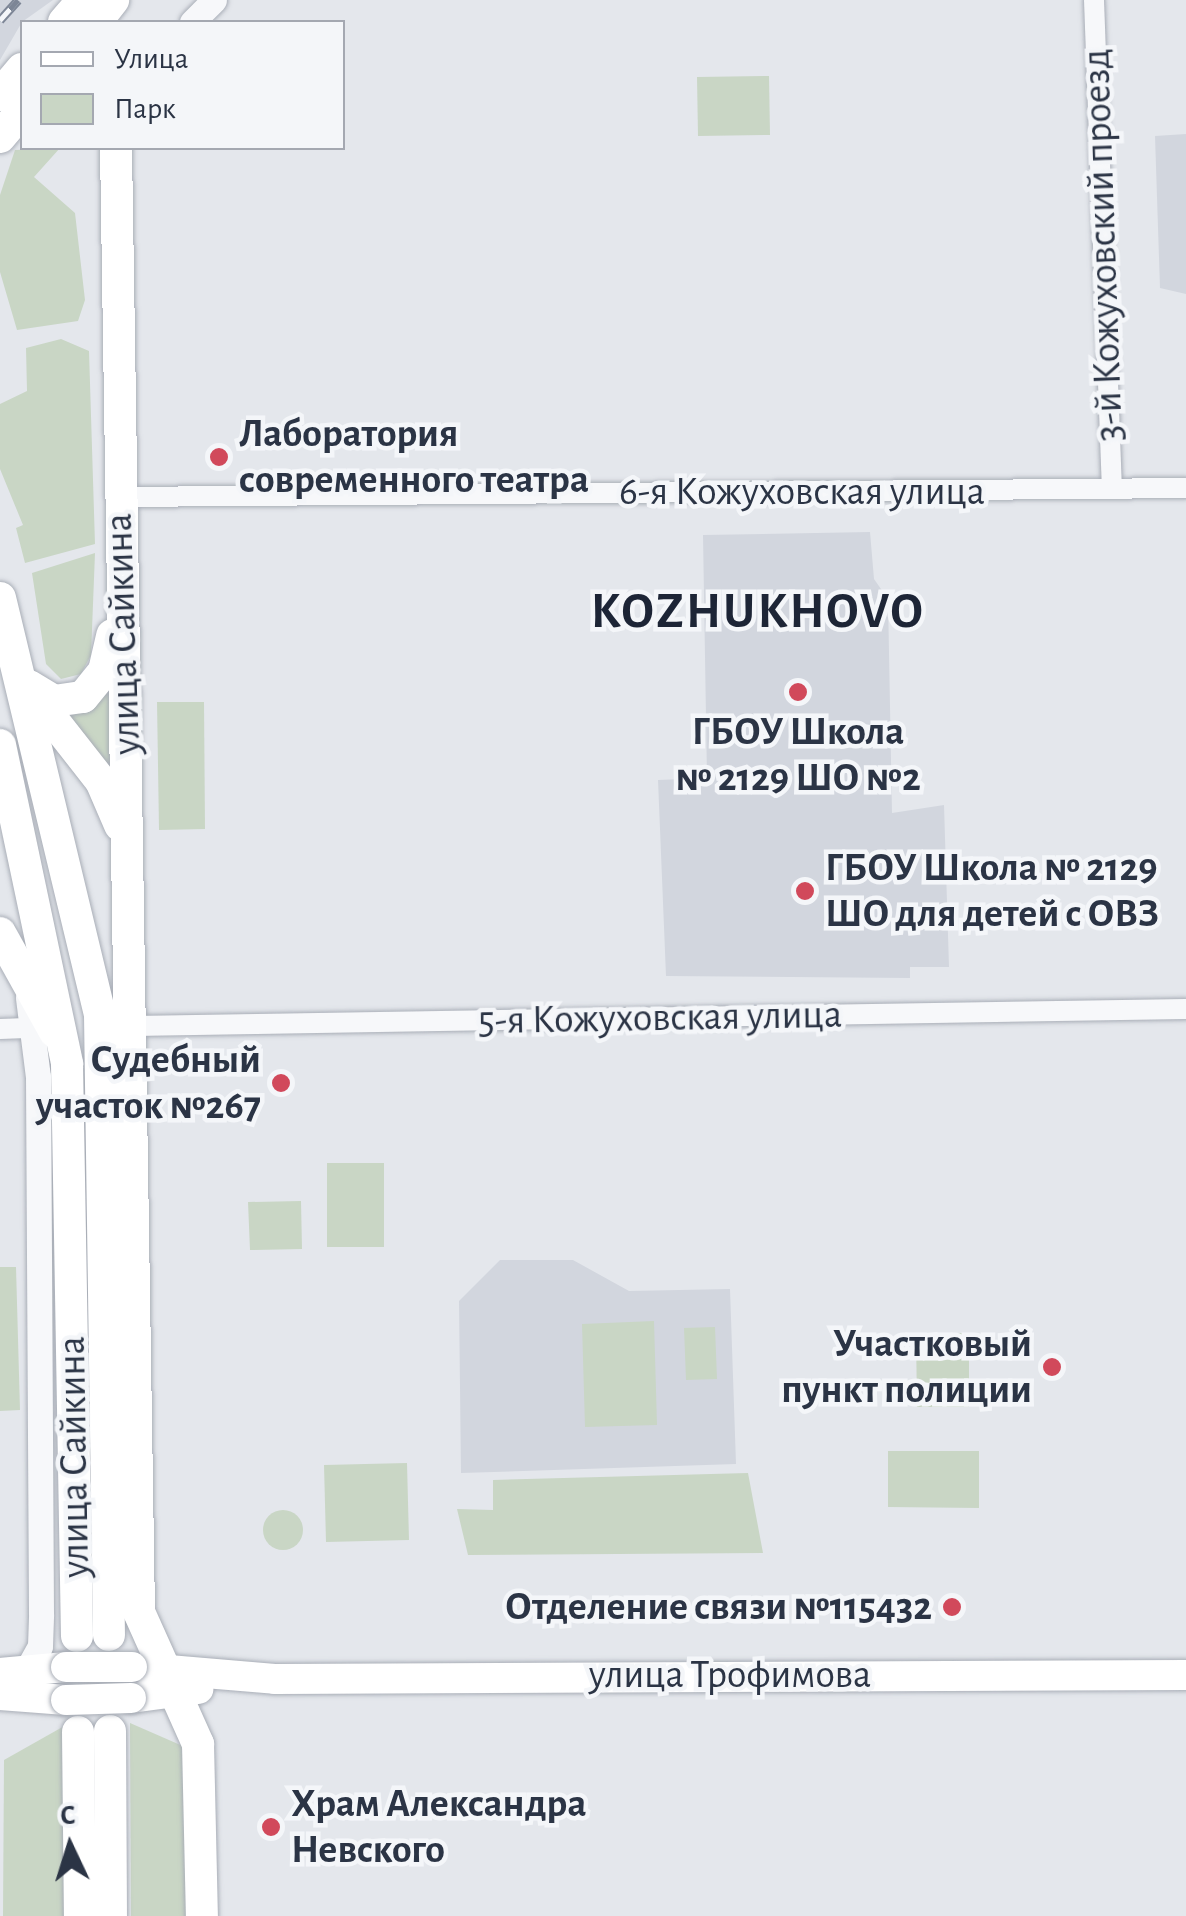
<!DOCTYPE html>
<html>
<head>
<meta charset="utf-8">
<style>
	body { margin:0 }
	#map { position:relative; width:1186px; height:1916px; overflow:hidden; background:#e4e7ec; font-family:"Alegreya Sans",sans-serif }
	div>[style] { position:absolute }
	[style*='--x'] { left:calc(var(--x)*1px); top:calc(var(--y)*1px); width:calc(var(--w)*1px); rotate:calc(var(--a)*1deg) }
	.built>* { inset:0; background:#d2d6de }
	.green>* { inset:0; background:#c9d6c5 }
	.round { border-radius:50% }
	.roads { filter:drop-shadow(0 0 2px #a9aeb7) drop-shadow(0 0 2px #a9aeb7) }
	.minor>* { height:20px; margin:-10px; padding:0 10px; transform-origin:10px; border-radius:10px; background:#f7f8fa }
	.tertiary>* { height:25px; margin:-12.5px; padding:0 12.5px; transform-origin:12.5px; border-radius:12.5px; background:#f7f8fa }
	.secondary>* { height:30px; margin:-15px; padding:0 15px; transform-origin:15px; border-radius:15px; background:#fff }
	.primary>* { height:32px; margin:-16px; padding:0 16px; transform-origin:16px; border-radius:16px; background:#fff }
	.rail>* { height:9px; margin-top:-4.5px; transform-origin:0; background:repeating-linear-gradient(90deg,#f4f6f9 0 15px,#7d8696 0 30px); box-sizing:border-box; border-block:2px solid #7d8696 }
	.bridges { filter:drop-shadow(0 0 2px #a9aeb7) drop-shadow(0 0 2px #a9aeb7) }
	.secondary-bridge>* { height:30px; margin:-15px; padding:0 15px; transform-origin:15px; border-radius:15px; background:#fff }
	.dots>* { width:28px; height:28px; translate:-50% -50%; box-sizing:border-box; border:5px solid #f4f6f9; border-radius:50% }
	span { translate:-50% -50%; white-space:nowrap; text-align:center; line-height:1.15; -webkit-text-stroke:9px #f4f6f9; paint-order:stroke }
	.street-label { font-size:40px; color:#2b3445 }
	.poi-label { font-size:40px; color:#2b3445; font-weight:700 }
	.left { translate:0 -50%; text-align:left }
	.right { translate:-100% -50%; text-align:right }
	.district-label { font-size:50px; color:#1d2536; font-weight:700; letter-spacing:2.5px }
	.legend { position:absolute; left:20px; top:20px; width:325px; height:130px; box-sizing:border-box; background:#f4f6f9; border:2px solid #a4a8b1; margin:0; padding:12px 18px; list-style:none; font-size:30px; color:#2b3445 }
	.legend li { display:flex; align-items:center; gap:20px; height:50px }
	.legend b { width:50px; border:2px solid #a4a8b1 }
	.north { position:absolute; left:20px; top:1796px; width:100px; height:100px; -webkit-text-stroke:8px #f4f6f9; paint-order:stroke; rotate:356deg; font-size:28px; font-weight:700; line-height:40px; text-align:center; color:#2b3445 }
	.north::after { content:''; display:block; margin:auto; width:35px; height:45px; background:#2b3445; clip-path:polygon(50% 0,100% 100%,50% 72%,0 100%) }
</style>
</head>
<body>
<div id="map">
	<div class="built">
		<div style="clip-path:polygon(0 0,53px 0,22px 22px,0 60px)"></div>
		<div style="clip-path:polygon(1186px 134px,1186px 294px,1160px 288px,1155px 136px)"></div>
		<div style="clip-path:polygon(870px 532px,874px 579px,888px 599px,892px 813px,944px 805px,949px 967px,910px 967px,910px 978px,666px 976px,658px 780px,707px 778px,703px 535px)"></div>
		<div style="clip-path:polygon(500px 1260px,573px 1260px,629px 1291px,730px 1289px,736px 1464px,461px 1473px,459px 1301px)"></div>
	</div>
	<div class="green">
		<div style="clip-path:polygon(769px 76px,770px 135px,698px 136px,697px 77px)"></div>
		<div style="clip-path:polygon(60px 148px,34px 177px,75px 213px,85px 300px,78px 321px,17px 330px,0 272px,0 195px,15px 150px)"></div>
		<div style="clip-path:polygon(61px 339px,89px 351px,95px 544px,25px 563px,16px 528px,23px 525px,0 469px,0 404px,27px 391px,26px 348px)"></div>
		<div style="clip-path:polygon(95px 553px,91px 655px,81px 674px,61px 679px,46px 664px,32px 573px)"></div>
		<div style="clip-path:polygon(111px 682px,121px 793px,62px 712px)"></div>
		<div style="clip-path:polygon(157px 702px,204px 702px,205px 829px,159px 830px)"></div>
		<div style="clip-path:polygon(327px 1163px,384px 1163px,384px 1247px,327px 1247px)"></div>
		<div style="clip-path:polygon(301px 1201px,302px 1249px,250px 1250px,248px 1202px)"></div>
		<div style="clip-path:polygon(0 1267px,16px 1267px,20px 1410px,0 1411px)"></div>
		<div style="clip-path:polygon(654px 1321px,657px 1425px,585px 1427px,582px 1324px)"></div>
		<div style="clip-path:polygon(715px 1327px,717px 1379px,686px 1380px,684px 1328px)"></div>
		<div style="clip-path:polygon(916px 1333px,969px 1333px,969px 1407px,917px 1407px)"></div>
		<div style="clip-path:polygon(888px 1451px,979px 1451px,979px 1508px,888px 1507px)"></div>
		<div style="clip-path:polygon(407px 1463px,409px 1540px,326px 1542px,324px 1465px)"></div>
		<div style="clip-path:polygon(748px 1473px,763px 1553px,468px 1555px,457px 1509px,493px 1510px,493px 1480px)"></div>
		<div class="round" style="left:263px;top:1510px;width:40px;height:40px"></div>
		<div style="clip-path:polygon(130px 1723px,185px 1747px,194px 1916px,131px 1916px)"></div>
		<div style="clip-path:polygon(66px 1725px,66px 1916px,3px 1916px,4px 1760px)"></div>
	</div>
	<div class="roads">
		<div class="minor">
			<div style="--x:1094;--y:0;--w:489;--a:87.9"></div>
			<div style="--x:119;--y:497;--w:1067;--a:-0.48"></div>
			<div style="--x:134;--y:1026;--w:1052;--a:-0.93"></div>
			<div style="--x:0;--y:1029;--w:34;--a:-2"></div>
		</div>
		<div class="tertiary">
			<div style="--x:192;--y:22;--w:31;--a:-45"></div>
			<div style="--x:20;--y:1682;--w:41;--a:-60.9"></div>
			<div style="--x:40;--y:1646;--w:32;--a:-88"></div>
			<div style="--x:41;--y:1614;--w:537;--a:-90.32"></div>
			<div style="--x:38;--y:1077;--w:80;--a:-97.2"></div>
		</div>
		<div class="secondary">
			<div style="--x:145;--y:1668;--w:130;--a:4.8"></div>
			<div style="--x:275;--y:1679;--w:911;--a:-0.25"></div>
			<div style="--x:0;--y:1673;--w:66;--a:-5.2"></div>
			<div style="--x:0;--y:1695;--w:66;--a:4.3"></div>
			<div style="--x:131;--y:1698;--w:68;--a:-7.7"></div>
		</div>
		<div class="primary">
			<div style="--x:64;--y:22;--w:29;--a:-49"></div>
			<div style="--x:96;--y:22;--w:28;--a:-52"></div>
			<div style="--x:0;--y:95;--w:34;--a:-50"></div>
			<div style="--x:0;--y:137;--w:34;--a:-50"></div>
			<div style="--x:116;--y:148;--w:1464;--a:89.1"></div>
			<div style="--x:139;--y:1612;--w:145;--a:65.9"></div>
			<div style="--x:198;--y:1744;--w:172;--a:88.7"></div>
			<div style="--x:0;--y:598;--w:429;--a:76.5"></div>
			<div style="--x:100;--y:1015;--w:620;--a:89.17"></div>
			<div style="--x:29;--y:686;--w:29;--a:31"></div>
			<div style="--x:54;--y:701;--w:29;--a:-8"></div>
			<div style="--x:83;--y:697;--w:33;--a:-51"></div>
			<div style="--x:104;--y:671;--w:37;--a:-77"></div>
			<div style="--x:28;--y:688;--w:118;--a:51.9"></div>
			<div style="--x:101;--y:781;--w:48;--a:66.6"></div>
			<div style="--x:0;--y:745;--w:326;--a:78.1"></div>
			<div style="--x:67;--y:1064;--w:572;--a:89"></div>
			<div style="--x:0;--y:933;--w:113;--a:60.9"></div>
			<div style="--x:110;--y:1731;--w:185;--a:89.7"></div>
			<div style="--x:78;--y:1732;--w:184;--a:89.4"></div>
		</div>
	</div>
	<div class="rail">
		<div style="--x:0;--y:20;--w:27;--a:-48"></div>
	</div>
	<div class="bridges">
		<div class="secondary-bridge">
			<div style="--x:66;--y:1667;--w:66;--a:0"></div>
			<div style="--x:66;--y:1700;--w:65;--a:-1.8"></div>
		</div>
	</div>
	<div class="dots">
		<div style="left:219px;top:457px;background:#d1495b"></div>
		<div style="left:798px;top:692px;background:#d1495b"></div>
		<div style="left:805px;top:891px;background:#d1495b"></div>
		<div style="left:281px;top:1083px;background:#d1495b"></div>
		<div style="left:1052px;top:1367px;background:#d1495b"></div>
		<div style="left:952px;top:1607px;background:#d1495b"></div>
		<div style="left:271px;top:1827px;background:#d1495b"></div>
	</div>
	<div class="street-label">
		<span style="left:1103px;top:245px;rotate:-92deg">3-й Кожуховский проезд</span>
		<span style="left:802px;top:492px">6-я Кожуховская улица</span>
		<span style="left:123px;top:634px;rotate:-92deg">улица Сайкина</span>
		<span style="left:660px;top:1018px;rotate:-1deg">5-я Кожуховская улица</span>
		<span style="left:74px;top:1457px;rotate:-91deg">улица Сайкина</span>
		<span style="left:730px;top:1675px">улица Трофимова</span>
	</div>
	<div class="poi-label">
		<span class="left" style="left:239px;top:457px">Лаборатория<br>современного театра</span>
		<span style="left:798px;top:755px">ГБОУ Школа<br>№ 2129 ШО №2</span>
		<span class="left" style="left:825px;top:891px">ГБОУ Школа № 2129<br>ШО для детей с ОВЗ</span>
		<span class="right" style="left:261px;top:1083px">Судебный<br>участок №267</span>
		<span class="right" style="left:1032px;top:1367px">Участковый<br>пункт полиции</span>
		<span class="right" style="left:932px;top:1607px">Отделение связи №115432</span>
		<span class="left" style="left:291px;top:1827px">Храм Александра<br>Невского</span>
	</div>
	<div class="district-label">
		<span style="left:758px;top:613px">KOZHUKHOVO</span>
	</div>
	<ul class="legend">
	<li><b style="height:12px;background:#fff"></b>Улица</li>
	<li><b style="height:28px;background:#c9d6c5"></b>Парк</li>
	</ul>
	<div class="north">С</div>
</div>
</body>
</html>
